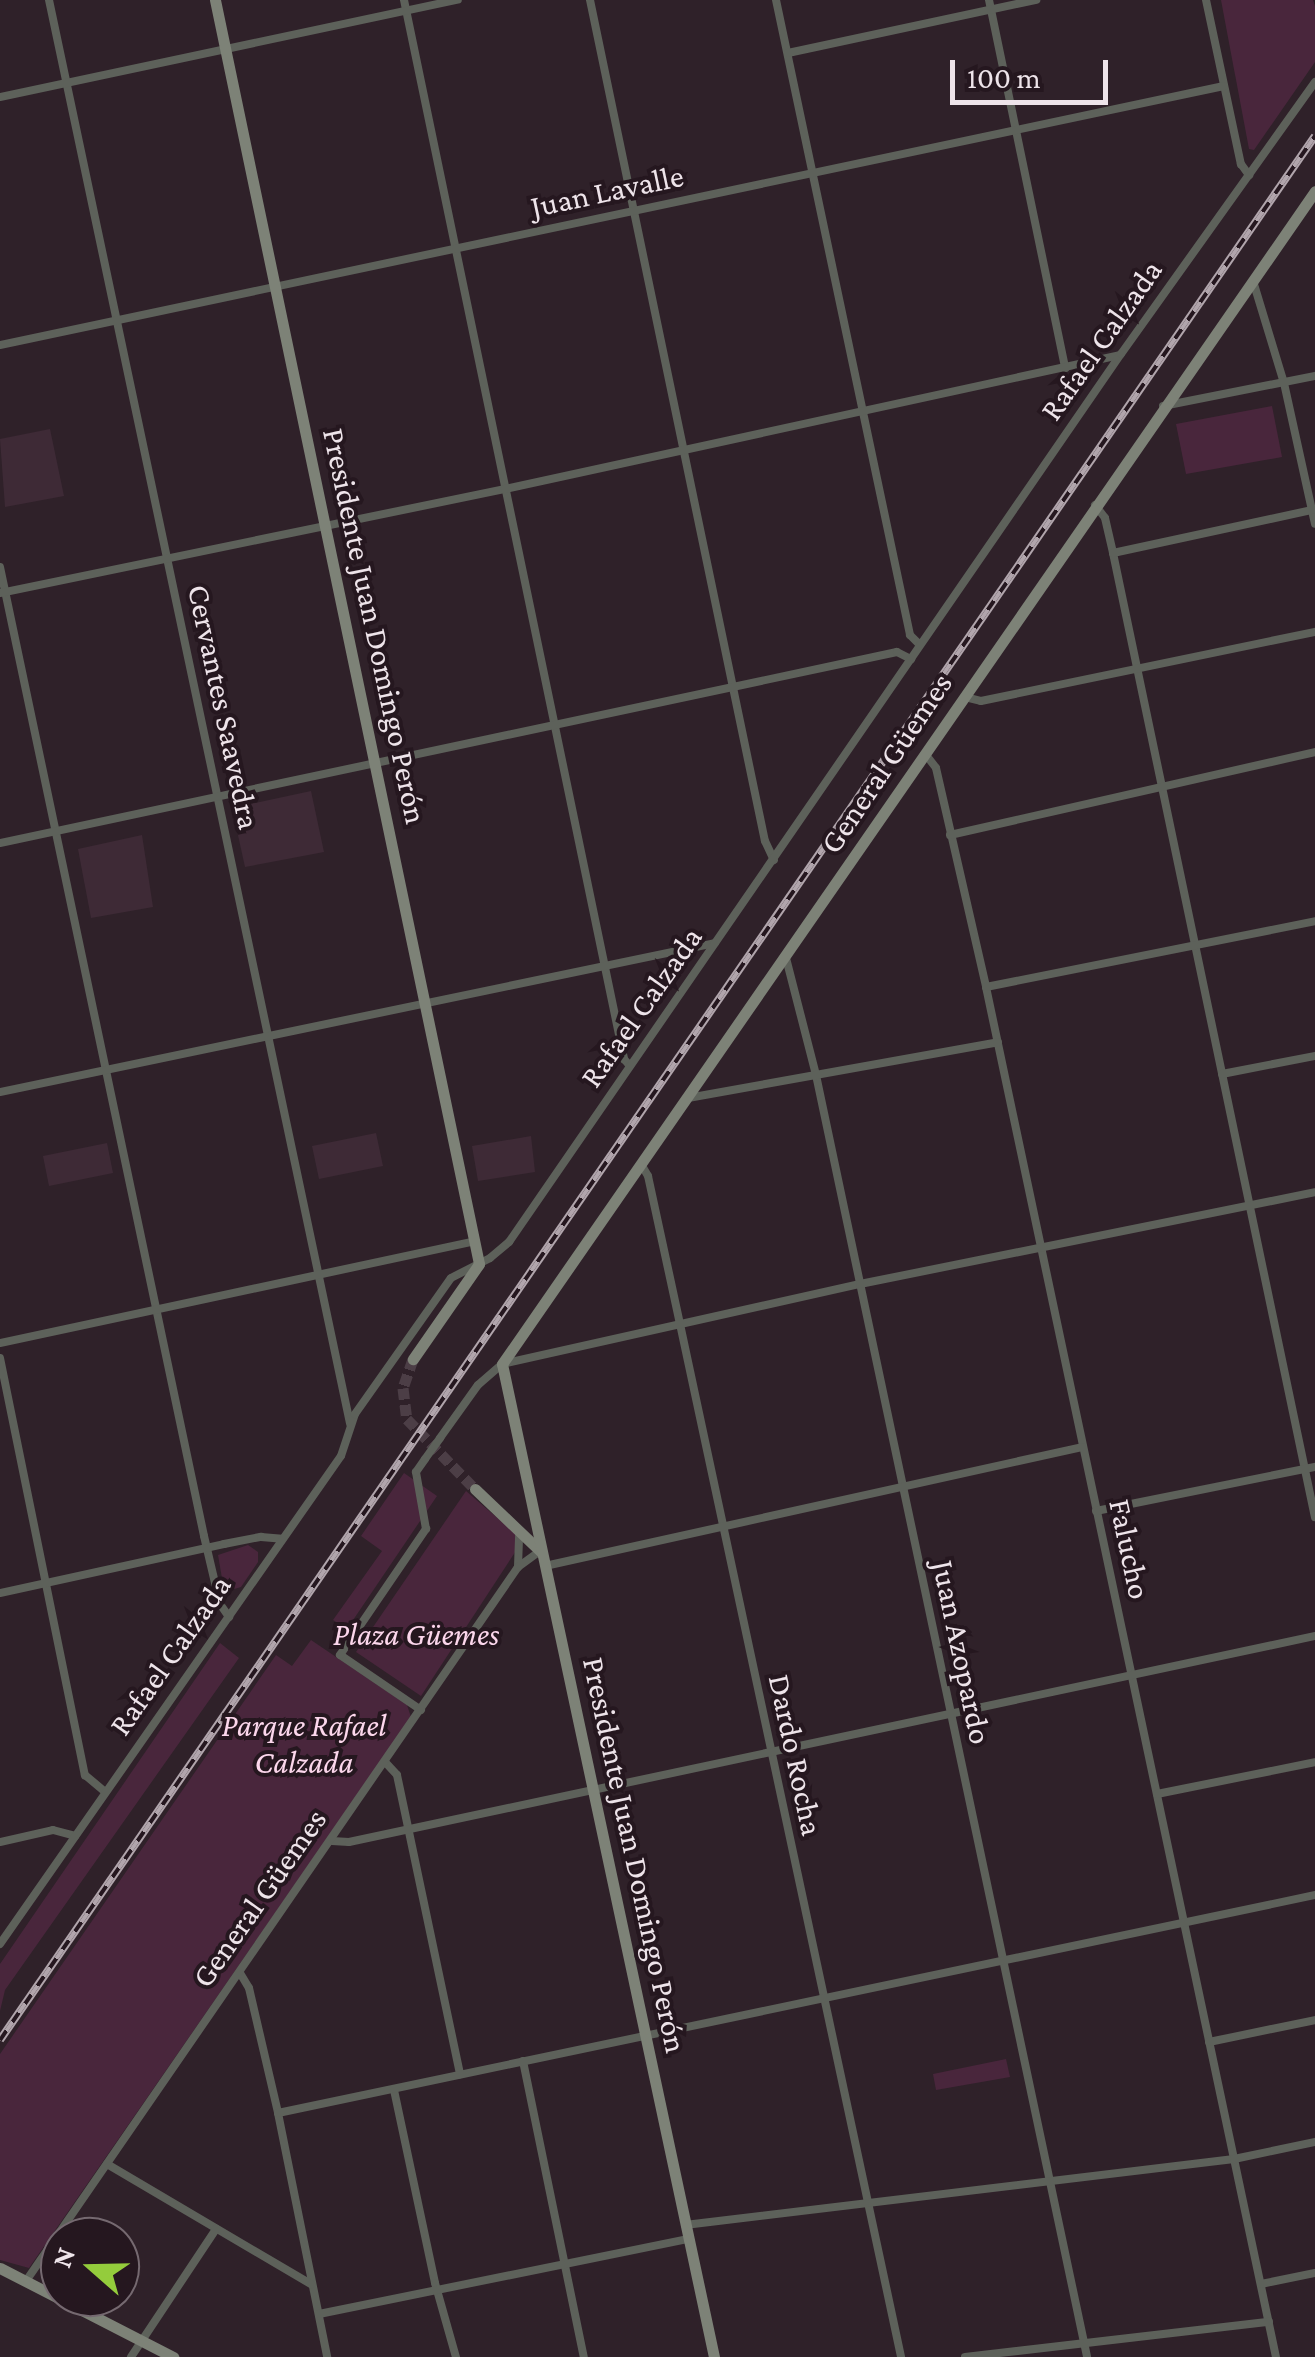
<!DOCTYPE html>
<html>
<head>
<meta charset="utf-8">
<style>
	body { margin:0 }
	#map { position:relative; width:1315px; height:2357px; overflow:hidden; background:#2f2129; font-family:"Crimson Pro",serif }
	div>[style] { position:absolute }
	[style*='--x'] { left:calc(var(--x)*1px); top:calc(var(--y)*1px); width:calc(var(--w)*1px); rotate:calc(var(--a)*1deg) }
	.built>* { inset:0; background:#3e2a36 }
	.green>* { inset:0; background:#49263c }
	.secondary-tunnel>* { height:11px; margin-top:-5.5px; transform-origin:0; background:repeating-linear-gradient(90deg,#4c3e46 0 11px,transparent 0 16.5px) }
	.street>* { height:8px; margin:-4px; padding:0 4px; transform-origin:4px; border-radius:4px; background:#5d615a }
	.secondary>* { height:11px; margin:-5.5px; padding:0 5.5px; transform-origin:5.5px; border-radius:5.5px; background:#7d8277 }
	.rail>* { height:8px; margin-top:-4px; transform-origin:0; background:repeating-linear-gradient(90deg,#25171f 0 11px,#b1a5ac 0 22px); box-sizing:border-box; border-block:2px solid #b1a5ac }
	.street-bridge>* { height:8px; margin:-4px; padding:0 4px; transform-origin:4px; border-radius:4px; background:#5d615a }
	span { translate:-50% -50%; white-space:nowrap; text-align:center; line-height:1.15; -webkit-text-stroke:8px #25171f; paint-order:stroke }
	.street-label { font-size:32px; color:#eee4ea }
	.park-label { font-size:32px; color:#fcd7ec; font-style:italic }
	.north { position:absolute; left:40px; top:2217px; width:100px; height:100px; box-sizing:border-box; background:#25171f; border:2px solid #756970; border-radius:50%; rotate:290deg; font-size:28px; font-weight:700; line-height:40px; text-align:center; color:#eee4ea }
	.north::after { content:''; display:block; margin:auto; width:35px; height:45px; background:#94cc3c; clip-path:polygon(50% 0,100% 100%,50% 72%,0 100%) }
	.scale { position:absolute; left:950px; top:60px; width:158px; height:45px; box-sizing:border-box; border:5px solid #eee4ea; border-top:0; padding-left:12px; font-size:30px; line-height:35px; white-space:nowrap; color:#eee4ea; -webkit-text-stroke:8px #25171f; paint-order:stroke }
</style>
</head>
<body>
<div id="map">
	<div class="built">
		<div style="clip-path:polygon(50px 429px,64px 496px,5px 507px,0 439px)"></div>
		<div style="clip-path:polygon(311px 791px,324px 852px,245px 867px,232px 808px)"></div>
		<div style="clip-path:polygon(142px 835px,153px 907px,91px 918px,78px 849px)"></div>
		<div style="clip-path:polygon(376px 1133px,383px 1166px,319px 1179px,312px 1146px)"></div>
		<div style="clip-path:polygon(531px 1136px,535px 1172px,478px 1181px,472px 1146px)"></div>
		<div style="clip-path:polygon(107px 1143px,113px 1173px,49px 1186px,43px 1156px)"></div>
	</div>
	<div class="green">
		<div style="clip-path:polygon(1221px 0,1313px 0,1315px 6px,1315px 62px,1254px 150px,1249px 149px)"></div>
		<div style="clip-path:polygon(1272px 406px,1282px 457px,1186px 474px,1176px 424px)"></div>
		<div style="clip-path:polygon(404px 1473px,437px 1496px,347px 1629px,333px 1620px,382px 1551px,361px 1536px)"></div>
		<div style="clip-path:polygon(466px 1491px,523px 1540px,421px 1696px,356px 1652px)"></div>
		<div style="clip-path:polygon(248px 1545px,258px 1552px,258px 1562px,241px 1587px,231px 1590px,223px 1584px,218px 1555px)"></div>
		<div style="clip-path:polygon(311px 1640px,407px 1705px,411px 1717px,29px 2268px,0 2260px,0 2054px,276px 1655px,292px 1666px)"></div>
		<div style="clip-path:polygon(220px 1643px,239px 1658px,5px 1990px,0 2011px,0 1964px)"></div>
		<div style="clip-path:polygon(1006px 2059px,1010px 2077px,936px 2090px,933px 2074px)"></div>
	</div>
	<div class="secondary-tunnel">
		<div style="--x:413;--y:1359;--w:31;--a:109"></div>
		<div style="--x:403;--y:1388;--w:31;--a:83"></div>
		<div style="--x:407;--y:1419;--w:98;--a:45.8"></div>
	</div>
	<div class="street">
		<div style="--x:49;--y:0;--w:1455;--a:78.06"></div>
		<div style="--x:404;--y:0;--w:1082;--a:78.26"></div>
		<div style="--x:624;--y:1059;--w:9;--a:49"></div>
		<div style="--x:590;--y:0;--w:859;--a:78.25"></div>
		<div style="--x:765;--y:841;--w:21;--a:65"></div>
		<div style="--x:776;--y:0;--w:649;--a:78.08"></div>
		<div style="--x:910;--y:635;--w:14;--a:45"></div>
		<div style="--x:989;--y:0;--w:376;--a:78.3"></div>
		<div style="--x:1206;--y:0;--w:168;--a:78"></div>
		<div style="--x:1241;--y:164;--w:14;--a:54"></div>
		<div style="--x:788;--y:53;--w:254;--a:-12.1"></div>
		<div style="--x:0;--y:97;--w:468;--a:-12"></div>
		<div style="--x:1253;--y:281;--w:107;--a:73.1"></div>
		<div style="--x:1284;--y:383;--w:144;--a:77.6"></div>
		<div style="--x:0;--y:345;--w:1251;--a:-11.95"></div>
		<div style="--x:1163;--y:406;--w:155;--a:-11.2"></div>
		<div style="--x:1095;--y:505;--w:16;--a:52"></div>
		<div style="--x:1105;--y:518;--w:36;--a:77"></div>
		<div style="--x:1113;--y:553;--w:985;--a:78.17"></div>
		<div style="--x:1113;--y:553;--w:204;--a:-12.2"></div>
		<div style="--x:0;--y:567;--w:990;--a:78.11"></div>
		<div style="--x:204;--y:1536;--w:70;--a:76.8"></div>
		<div style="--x:220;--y:1604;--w:16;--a:55"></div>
		<div style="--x:0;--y:593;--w:516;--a:-11.64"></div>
		<div style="--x:505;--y:489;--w:629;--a:-12.29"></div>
		<div style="--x:965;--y:697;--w:16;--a:14"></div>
		<div style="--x:981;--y:701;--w:341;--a:-11.7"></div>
		<div style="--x:926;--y:755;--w:16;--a:52"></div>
		<div style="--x:936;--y:768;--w:225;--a:77.1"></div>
		<div style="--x:986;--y:987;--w:1400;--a:78.05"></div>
		<div style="--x:950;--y:835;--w:374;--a:-12.8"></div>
		<div style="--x:0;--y:843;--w:917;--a:-12.02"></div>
		<div style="--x:897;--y:652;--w:16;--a:27"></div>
		<div style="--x:786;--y:958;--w:121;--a:75.6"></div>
		<div style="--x:816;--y:1075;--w:1310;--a:78.06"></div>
		<div style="--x:986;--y:987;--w:336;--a:-11.3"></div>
		<div style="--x:1222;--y:1074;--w:95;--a:-11"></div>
		<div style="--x:0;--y:1092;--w:730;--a:-11.77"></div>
		<div style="--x:688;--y:1098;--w:315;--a:-10.2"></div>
		<div style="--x:641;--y:1164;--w:14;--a:60"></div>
		<div style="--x:648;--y:1176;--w:151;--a:77.8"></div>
		<div style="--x:680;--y:1324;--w:1056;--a:77.92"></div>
		<div style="--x:0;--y:1343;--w:486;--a:-12.1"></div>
		<div style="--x:0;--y:1358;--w:426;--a:78.5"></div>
		<div style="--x:85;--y:1775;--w:26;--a:40"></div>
		<div style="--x:440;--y:1438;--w:65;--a:-54.4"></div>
		<div style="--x:478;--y:1385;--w:32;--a:-41"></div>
		<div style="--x:502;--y:1364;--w:367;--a:-12.6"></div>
		<div style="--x:860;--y:1284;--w:464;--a:-11.4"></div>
		<div style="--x:1096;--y:1511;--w:223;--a:-11.4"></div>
		<div style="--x:545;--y:1566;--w:550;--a:-12.49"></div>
		<div style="--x:518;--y:1567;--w:35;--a:-88"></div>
		<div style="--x:0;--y:1593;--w:229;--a:-12.3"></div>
		<div style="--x:224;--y:1544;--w:38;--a:-11"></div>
		<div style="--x:261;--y:1537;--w:21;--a:5"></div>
		<div style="--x:421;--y:1710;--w:98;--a:-145.8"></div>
		<div style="--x:340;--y:1655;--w:153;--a:-55.7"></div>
		<div style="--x:426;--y:1529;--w:58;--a:-100"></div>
		<div style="--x:416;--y:1472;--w:16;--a:-55"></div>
		<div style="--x:386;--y:1763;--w:16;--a:47"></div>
		<div style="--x:397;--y:1775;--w:306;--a:78.1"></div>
		<div style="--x:1157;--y:1794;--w:161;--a:-11.4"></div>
		<div style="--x:332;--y:1841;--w:17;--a:3"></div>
		<div style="--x:349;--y:1842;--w:988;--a:-12.04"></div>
		<div style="--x:0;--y:1842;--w:54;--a:-12.8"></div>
		<div style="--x:53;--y:1830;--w:23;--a:15"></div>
		<div style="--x:0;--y:1944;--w:595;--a:-55.06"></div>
		<div style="--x:341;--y:1456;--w:44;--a:-71.6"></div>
		<div style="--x:355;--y:1414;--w:166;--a:-54.8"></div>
		<div style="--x:451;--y:1278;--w:44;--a:-27.1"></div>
		<div style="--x:490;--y:1258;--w:25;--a:-40"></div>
		<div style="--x:509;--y:1242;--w:1078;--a:-55.43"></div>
		<div style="--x:1121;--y:354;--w:334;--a:-54.5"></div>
		<div style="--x:240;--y:1973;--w:17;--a:59"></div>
		<div style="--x:249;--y:1988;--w:128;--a:76.9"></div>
		<div style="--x:278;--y:2113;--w:249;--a:78.6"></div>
		<div style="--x:1209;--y:2042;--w:108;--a:-11.7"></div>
		<div style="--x:523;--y:2061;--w:302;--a:78.4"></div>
		<div style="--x:394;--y:2090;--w:197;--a:78"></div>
		<div style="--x:435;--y:2283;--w:77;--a:74.2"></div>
		<div style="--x:278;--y:2113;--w:1060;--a:-11.87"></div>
		<div style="--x:107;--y:2164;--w:237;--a:30.5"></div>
		<div style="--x:685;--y:2225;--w:553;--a:-6.86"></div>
		<div style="--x:1234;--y:2159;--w:83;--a:-11.9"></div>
		<div style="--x:26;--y:2281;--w:867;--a:-55.43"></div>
		<div style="--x:518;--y:1567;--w:27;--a:-36"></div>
		<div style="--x:1261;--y:2284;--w:55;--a:-11.5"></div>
		<div style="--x:319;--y:2314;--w:377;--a:-11.5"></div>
		<div style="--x:131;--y:2357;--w:154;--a:-56.4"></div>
		<div style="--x:965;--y:2357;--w:306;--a:-6.6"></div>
	</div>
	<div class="secondary">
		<div style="--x:215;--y:0;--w:1291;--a:78.2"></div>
		<div style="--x:479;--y:1264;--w:116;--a:124.8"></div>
		<div style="--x:475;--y:1489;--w:90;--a:43.6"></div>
		<div style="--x:0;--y:2268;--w:195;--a:27.2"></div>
		<div style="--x:714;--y:2357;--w:1015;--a:-102.05"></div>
		<div style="--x:502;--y:1364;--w:1427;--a:-55.27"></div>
	</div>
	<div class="rail">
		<div style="--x:0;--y:2040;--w:2314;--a:-55.37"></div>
	</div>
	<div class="street-bridge">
		<div style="--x:425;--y:1459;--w:26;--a:-54"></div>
	</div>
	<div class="street-label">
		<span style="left:607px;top:191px;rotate:-12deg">Juan Lavalle</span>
		<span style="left:1101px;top:340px;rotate:-55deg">Rafael Calzada</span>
		<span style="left:375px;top:626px;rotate:78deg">Presidente Juan Domingo Perón</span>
		<span style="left:224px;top:707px;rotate:78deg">Cervantes Saavedra</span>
		<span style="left:886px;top:763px;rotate:-56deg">General Güemes</span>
		<span style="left:641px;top:1007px;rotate:-55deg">Rafael Calzada</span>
		<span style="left:1130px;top:1549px;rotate:78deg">Falucho</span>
		<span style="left:962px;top:1652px;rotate:78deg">Juan Azopardo</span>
		<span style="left:170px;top:1655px;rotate:-55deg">Rafael Calzada</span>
		<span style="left:796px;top:1755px;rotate:78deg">Dardo Rocha</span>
		<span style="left:635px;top:1855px;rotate:78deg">Presidente Juan Domingo Perón</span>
		<span style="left:259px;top:1898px;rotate:-55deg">General Güemes</span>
	</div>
	<div class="park-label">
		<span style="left:416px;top:1634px">Plaza Güemes</span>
		<span style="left:304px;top:1744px">Parque Rafael<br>Calzada</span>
	</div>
	<div class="north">N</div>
	<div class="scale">100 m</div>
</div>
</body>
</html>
